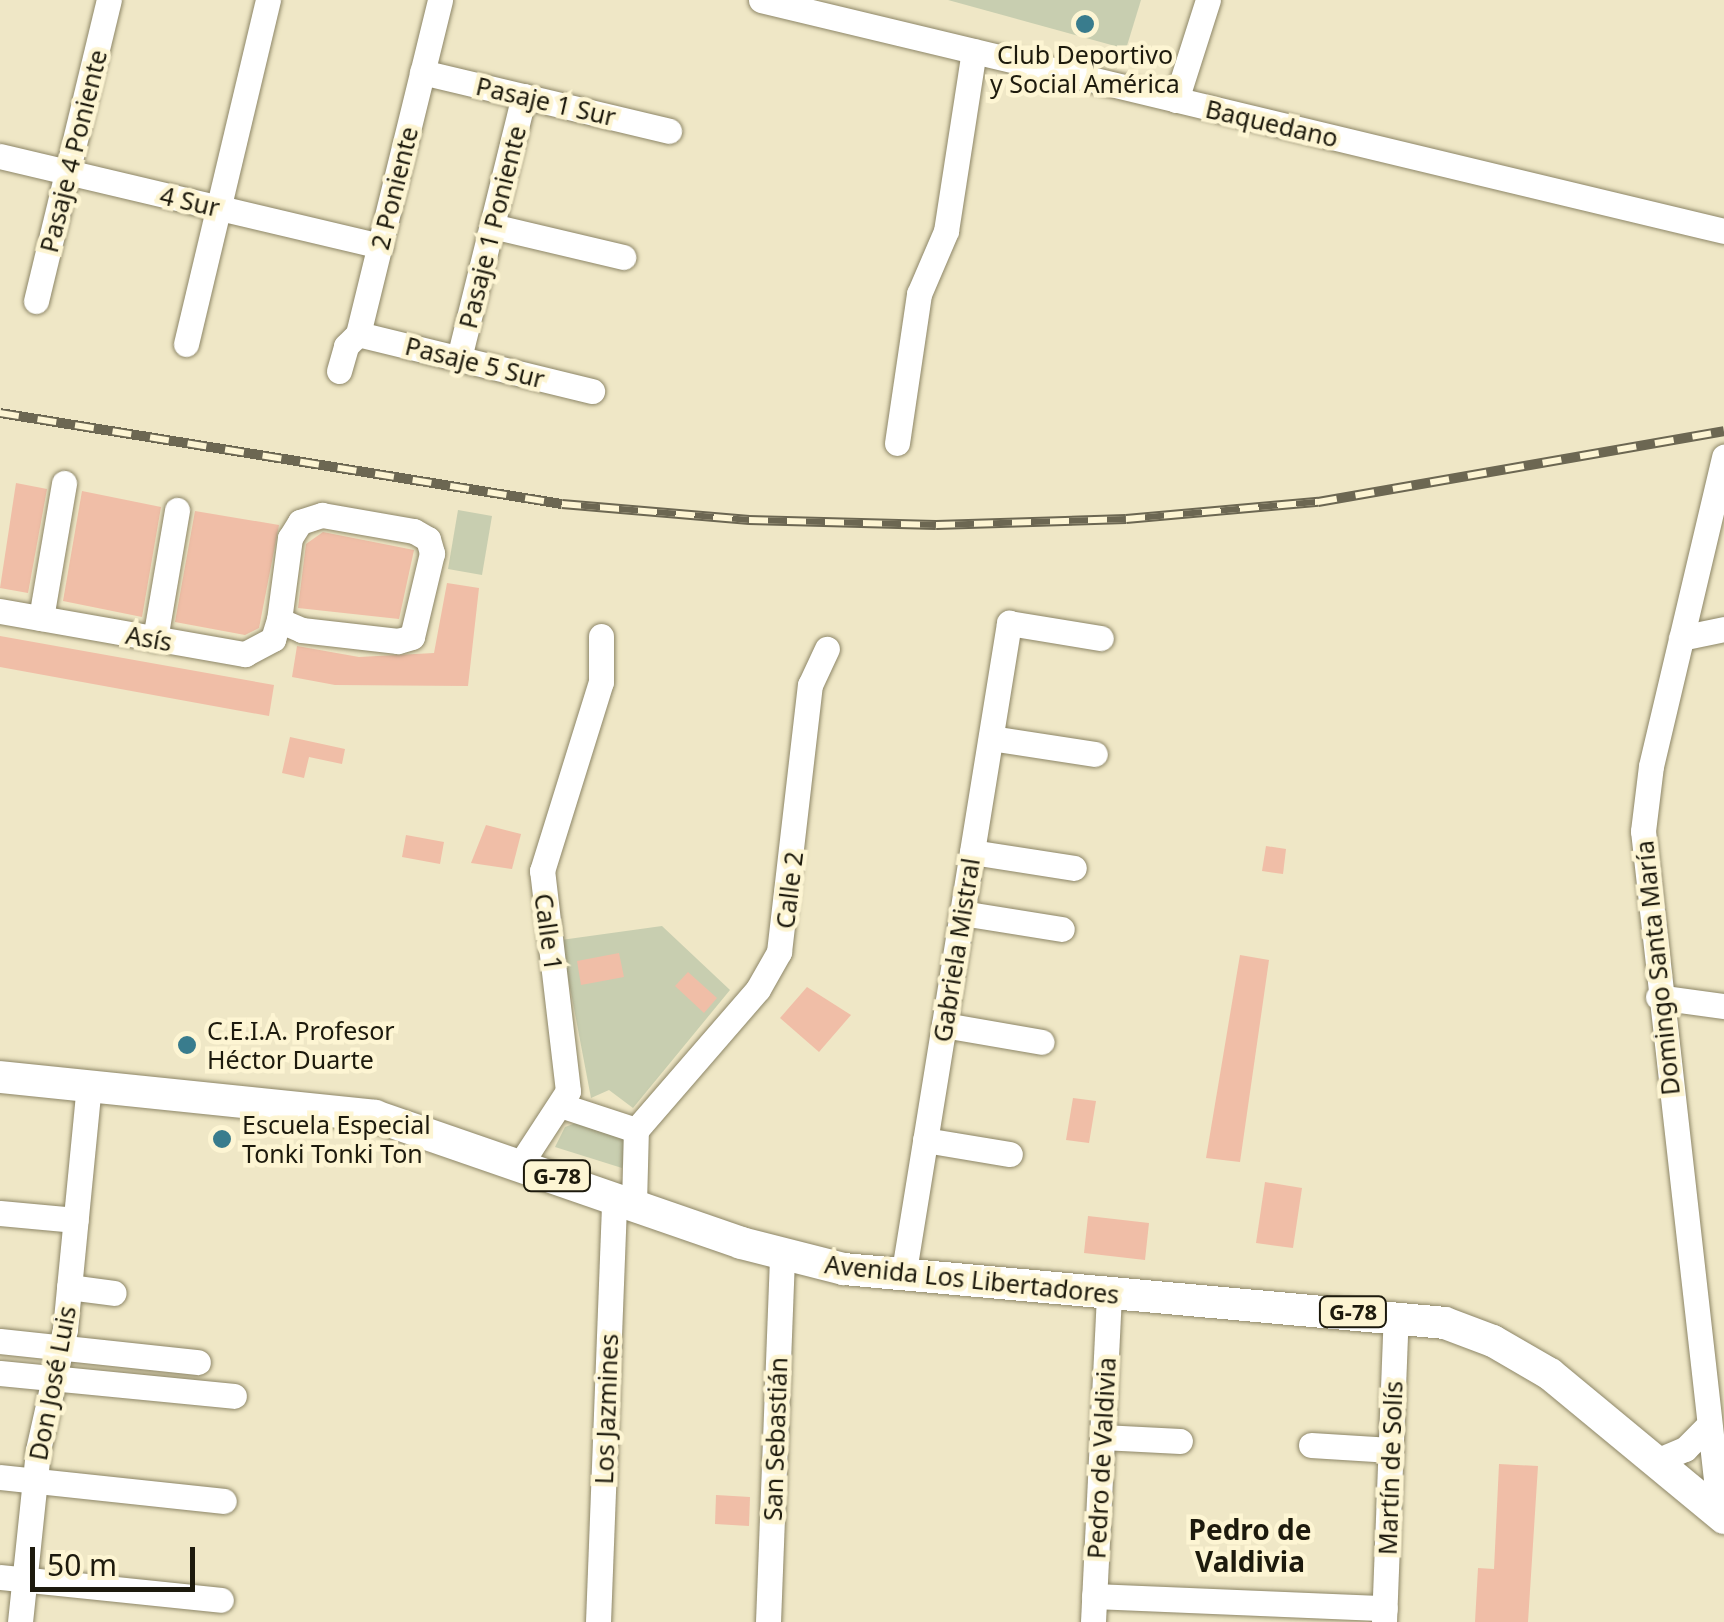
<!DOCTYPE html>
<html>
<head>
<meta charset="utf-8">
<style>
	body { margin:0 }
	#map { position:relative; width:1724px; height:1622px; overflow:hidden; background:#efe7c6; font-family:"Noto Sans",sans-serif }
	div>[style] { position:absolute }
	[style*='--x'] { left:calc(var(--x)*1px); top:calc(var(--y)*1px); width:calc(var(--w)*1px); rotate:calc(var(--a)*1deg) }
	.green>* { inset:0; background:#c8ceb0 }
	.building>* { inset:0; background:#f0bea7 }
	.roads { filter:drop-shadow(0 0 2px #8d8667) drop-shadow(0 0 2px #8d8667) }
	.minor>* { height:25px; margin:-12.5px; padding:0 12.5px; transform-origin:12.5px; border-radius:12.5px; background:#fff }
	.major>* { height:32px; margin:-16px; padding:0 16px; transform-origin:16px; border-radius:16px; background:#fff }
	.rail>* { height:10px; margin-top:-5px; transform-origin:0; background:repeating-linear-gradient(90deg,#fdf5d3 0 19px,#6c6752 0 38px); box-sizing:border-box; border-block:2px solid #6c6752 }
	.dots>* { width:28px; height:28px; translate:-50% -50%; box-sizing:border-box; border:5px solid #fdf5d3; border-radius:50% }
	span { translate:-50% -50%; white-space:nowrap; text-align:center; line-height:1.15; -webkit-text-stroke:9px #fdf5d3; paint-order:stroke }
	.shield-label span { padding:2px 8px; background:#fdf5d3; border:2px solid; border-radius:8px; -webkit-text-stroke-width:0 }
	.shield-label { font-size:22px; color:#1d1a0d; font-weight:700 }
	.poi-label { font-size:25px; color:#1d1a0d }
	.left { translate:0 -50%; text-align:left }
	.street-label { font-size:25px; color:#1d1a0d }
	.neighbourhood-label { font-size:28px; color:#1d1a0d; font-weight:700 }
	.scale { position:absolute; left:30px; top:1547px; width:165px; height:45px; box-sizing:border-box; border:5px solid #1d1a0d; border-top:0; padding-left:12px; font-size:30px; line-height:35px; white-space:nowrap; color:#1d1a0d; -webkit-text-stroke:8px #fdf5d3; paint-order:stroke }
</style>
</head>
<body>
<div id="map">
	<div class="green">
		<div style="clip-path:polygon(948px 0,1141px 0,1126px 49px)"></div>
		<div style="clip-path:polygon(458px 510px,492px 516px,482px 575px,448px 569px)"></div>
		<div style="clip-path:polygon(662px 926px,730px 990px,633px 1108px,609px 1090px,591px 1098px,561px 940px)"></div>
		<div style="clip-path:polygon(581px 1121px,620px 1135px,627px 1143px,622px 1168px,555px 1147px,565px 1127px)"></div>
	</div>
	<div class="building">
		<div style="clip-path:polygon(16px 483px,47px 489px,28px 593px,0 588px)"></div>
		<div style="clip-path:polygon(82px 491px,161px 507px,142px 617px,63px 601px)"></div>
		<div style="clip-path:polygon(195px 511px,279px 525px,259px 628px,245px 635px,175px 622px)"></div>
		<div style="clip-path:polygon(323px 532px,414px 550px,399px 619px,298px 608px,306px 544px)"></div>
		<div style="clip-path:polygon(447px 583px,479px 588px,468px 686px,335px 685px,292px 677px,297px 646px,359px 657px,434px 653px)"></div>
		<div style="clip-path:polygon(0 636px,274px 685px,269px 716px,0 667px)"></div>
		<div style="clip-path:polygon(290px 737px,345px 749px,342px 764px,309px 757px,304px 778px,282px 773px)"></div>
		<div style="clip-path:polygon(486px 825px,521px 834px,512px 869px,471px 863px)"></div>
		<div style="clip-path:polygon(406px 835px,444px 842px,440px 864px,402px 857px)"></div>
		<div style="clip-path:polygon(1266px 846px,1286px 849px,1283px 874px,1262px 871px)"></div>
		<div style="clip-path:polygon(619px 953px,624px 977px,581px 985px,577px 961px)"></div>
		<div style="clip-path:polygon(1240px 955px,1269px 960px,1240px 1162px,1206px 1158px)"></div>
		<div style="clip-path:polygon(688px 972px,717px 998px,704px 1013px,675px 986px)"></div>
		<div style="clip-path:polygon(807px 987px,851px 1015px,819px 1052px,780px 1018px)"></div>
		<div style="clip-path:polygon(1073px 1098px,1096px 1101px,1089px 1143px,1066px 1140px)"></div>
		<div style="clip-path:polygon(1265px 1182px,1302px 1188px,1293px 1248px,1256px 1243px)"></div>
		<div style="clip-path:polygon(1088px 1216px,1149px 1223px,1145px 1260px,1084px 1253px)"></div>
		<div style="clip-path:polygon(1499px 1464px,1538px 1466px,1528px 1622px,1475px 1622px,1478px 1568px,1494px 1569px)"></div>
		<div style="clip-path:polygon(716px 1495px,750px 1497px,749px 1526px,715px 1524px)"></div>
	</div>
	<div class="roads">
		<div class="minor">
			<div style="--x:761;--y:0;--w:990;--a:13.49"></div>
			<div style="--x:422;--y:72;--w:254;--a:13.4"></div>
			<div style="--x:1176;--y:100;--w:105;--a:-72.3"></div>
			<div style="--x:0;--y:156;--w:391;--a:13.3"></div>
			<div style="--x:492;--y:226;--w:135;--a:13.3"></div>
			<div style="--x:36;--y:301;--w:310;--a:-76.4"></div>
			<div style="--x:358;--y:334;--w:241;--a:13.7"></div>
			<div style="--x:186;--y:344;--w:354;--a:-76.6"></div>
			<div style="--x:459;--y:358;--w:270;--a:-76.1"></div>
			<div style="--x:339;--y:371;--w:26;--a:-74"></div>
			<div style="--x:346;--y:346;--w:17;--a:-45"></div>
			<div style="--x:358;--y:334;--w:344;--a:-76.2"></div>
			<div style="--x:897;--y:443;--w:151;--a:-81.6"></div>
			<div style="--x:919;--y:294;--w:69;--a:-66.8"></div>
			<div style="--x:946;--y:231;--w:182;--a:-81.2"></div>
			<div style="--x:322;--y:515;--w:93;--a:9.9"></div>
			<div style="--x:414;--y:531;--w:16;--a:30"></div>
			<div style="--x:428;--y:539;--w:15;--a:74"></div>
			<div style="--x:432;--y:553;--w:86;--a:103.4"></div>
			<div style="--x:412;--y:637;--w:15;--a:164"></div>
			<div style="--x:398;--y:641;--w:97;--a:-173.5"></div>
			<div style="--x:302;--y:630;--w:25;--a:-157"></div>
			<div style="--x:279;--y:620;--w:83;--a:-82.4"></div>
			<div style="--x:290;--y:538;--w:19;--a:-58"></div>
			<div style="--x:300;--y:522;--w:23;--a:-18"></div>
			<div style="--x:0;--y:611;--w:249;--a:10"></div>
			<div style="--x:245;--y:654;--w:32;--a:-28"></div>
			<div style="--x:273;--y:639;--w:21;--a:-73"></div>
			<div style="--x:41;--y:618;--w:137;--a:-80.3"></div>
			<div style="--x:1681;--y:638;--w:44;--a:-11.8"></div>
			<div style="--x:155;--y:639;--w:131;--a:-80.3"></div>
			<div style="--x:991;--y:738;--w:105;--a:8.7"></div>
			<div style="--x:972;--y:852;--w:103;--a:8.9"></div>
			<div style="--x:962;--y:913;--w:101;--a:9.1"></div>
			<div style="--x:1658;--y:997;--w:67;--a:7.8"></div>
			<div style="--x:944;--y:1025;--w:99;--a:9.8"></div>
			<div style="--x:563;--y:1106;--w:77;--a:18.2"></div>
			<div style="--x:925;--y:1140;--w:86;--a:9.4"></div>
			<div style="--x:521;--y:1163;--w:86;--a:-56.9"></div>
			<div style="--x:568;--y:1091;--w:222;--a:-96.7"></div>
			<div style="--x:542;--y:871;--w:198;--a:-72.7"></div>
			<div style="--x:601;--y:682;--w:46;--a:-90"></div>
			<div style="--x:634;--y:1204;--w:74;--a:-88.5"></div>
			<div style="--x:636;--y:1130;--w:186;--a:-49.1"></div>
			<div style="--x:758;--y:989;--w:43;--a:-60.4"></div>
			<div style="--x:779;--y:952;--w:269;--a:-83.4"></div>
			<div style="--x:810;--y:685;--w:40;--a:-65"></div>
			<div style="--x:0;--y:1213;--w:76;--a:5.3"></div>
			<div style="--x:903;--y:1277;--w:663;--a:-80.79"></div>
			<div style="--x:1009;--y:623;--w:93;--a:9.3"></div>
			<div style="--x:69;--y:1287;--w:45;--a:7.6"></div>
			<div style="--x:0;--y:1341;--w:199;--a:6.1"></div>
			<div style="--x:0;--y:1373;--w:235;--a:5.6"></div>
			<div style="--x:1102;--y:1437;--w:78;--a:2.9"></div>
			<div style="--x:1311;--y:1445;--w:80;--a:3.6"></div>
			<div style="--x:1654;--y:1462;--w:34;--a:-23"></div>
			<div style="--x:1685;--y:1449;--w:34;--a:-45"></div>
			<div style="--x:0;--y:1477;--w:225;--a:6.1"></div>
			<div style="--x:1720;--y:1515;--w:688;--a:-96.42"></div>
			<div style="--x:1643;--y:831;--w:65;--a:-83"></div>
			<div style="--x:1651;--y:766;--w:318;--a:-76.7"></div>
			<div style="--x:0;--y:1577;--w:222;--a:5.9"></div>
			<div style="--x:1094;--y:1596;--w:291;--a:2.4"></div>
			<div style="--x:20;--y:1622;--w:173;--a:-84"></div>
			<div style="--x:38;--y:1450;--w:124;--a:-77.4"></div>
			<div style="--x:65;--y:1329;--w:245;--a:-84.4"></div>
			<div style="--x:598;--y:1622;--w:425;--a:-87.8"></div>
			<div style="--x:768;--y:1622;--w:366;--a:-87.8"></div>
			<div style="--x:1093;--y:1622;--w:328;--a:-87.2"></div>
			<div style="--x:1384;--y:1622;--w:307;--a:-87.8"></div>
		</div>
		<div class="major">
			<div style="--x:0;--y:1077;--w:377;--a:5.9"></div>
			<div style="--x:375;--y:1116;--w:387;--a:19.1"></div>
			<div style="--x:741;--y:1243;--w:106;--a:14.2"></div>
			<div style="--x:844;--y:1269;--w:603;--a:5.13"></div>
			<div style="--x:1445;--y:1323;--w:51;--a:20.6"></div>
			<div style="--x:1493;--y:1341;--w:66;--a:30.1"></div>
			<div style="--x:1550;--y:1374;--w:226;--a:39.6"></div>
		</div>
	</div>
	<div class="rail">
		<div style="--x:0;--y:413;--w:569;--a:9.2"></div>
		<div style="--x:562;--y:504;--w:188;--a:4.9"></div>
		<div style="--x:749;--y:520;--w:187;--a:1.5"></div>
		<div style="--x:936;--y:525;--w:190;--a:-1.8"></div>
		<div style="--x:1126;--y:519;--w:193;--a:-5.1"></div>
		<div style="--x:1318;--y:502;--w:412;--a:-9.9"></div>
	</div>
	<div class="dots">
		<div style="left:1085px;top:24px;background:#397c8d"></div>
		<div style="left:187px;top:1045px;background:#397c8d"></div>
		<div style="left:222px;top:1139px;background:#397c8d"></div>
	</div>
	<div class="shield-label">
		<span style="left:557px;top:1176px">G-78</span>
		<span style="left:1353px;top:1312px">G-78</span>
	</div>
	<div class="poi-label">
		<span style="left:1085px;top:69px">Club Deportivo<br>y Social América</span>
		<span class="left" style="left:207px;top:1045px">C.E.I.A. Profesor<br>Héctor Duarte</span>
		<span class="left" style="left:242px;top:1139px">Escuela Especial<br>Tonki Tonki Ton</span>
	</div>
	<div class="street-label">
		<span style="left:546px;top:101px;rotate:13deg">Pasaje 1 Sur</span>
		<span style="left:1272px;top:123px;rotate:13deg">Baquedano</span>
		<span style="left:73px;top:151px;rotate:-76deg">Pasaje 4 Poniente</span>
		<span style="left:394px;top:188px;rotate:-76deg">2 Poniente</span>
		<span style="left:190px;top:201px;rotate:13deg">4 Sur</span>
		<span style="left:492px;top:227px;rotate:-76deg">Pasaje 1 Poniente</span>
		<span style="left:475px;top:362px;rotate:14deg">Pasaje 5 Sur</span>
		<span style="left:149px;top:638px;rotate:10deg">Asís</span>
		<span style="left:789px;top:890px;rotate:-83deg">Calle 2</span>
		<span style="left:549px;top:932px;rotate:82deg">Calle 1</span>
		<span style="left:956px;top:950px;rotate:-81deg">Gabriela Mistral</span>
		<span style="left:1657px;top:968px;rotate:-96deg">Domingo Santa María</span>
		<span style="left:972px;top:1279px;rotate:6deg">Avenida Los Libertadores</span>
		<span style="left:52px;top:1383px;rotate:-79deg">Don José Luis</span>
		<span style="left:606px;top:1409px;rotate:-88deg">Los Jazmines</span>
		<span style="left:775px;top:1439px;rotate:-88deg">San Sebastián</span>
		<span style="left:1101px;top:1458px;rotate:-87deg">Pedro de Valdivia</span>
		<span style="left:1390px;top:1468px;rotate:-88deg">Martín de Solís</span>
	</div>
	<div class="neighbourhood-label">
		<span style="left:1250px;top:1545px">Pedro de<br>Valdivia</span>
	</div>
	<div class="scale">50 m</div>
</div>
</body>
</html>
